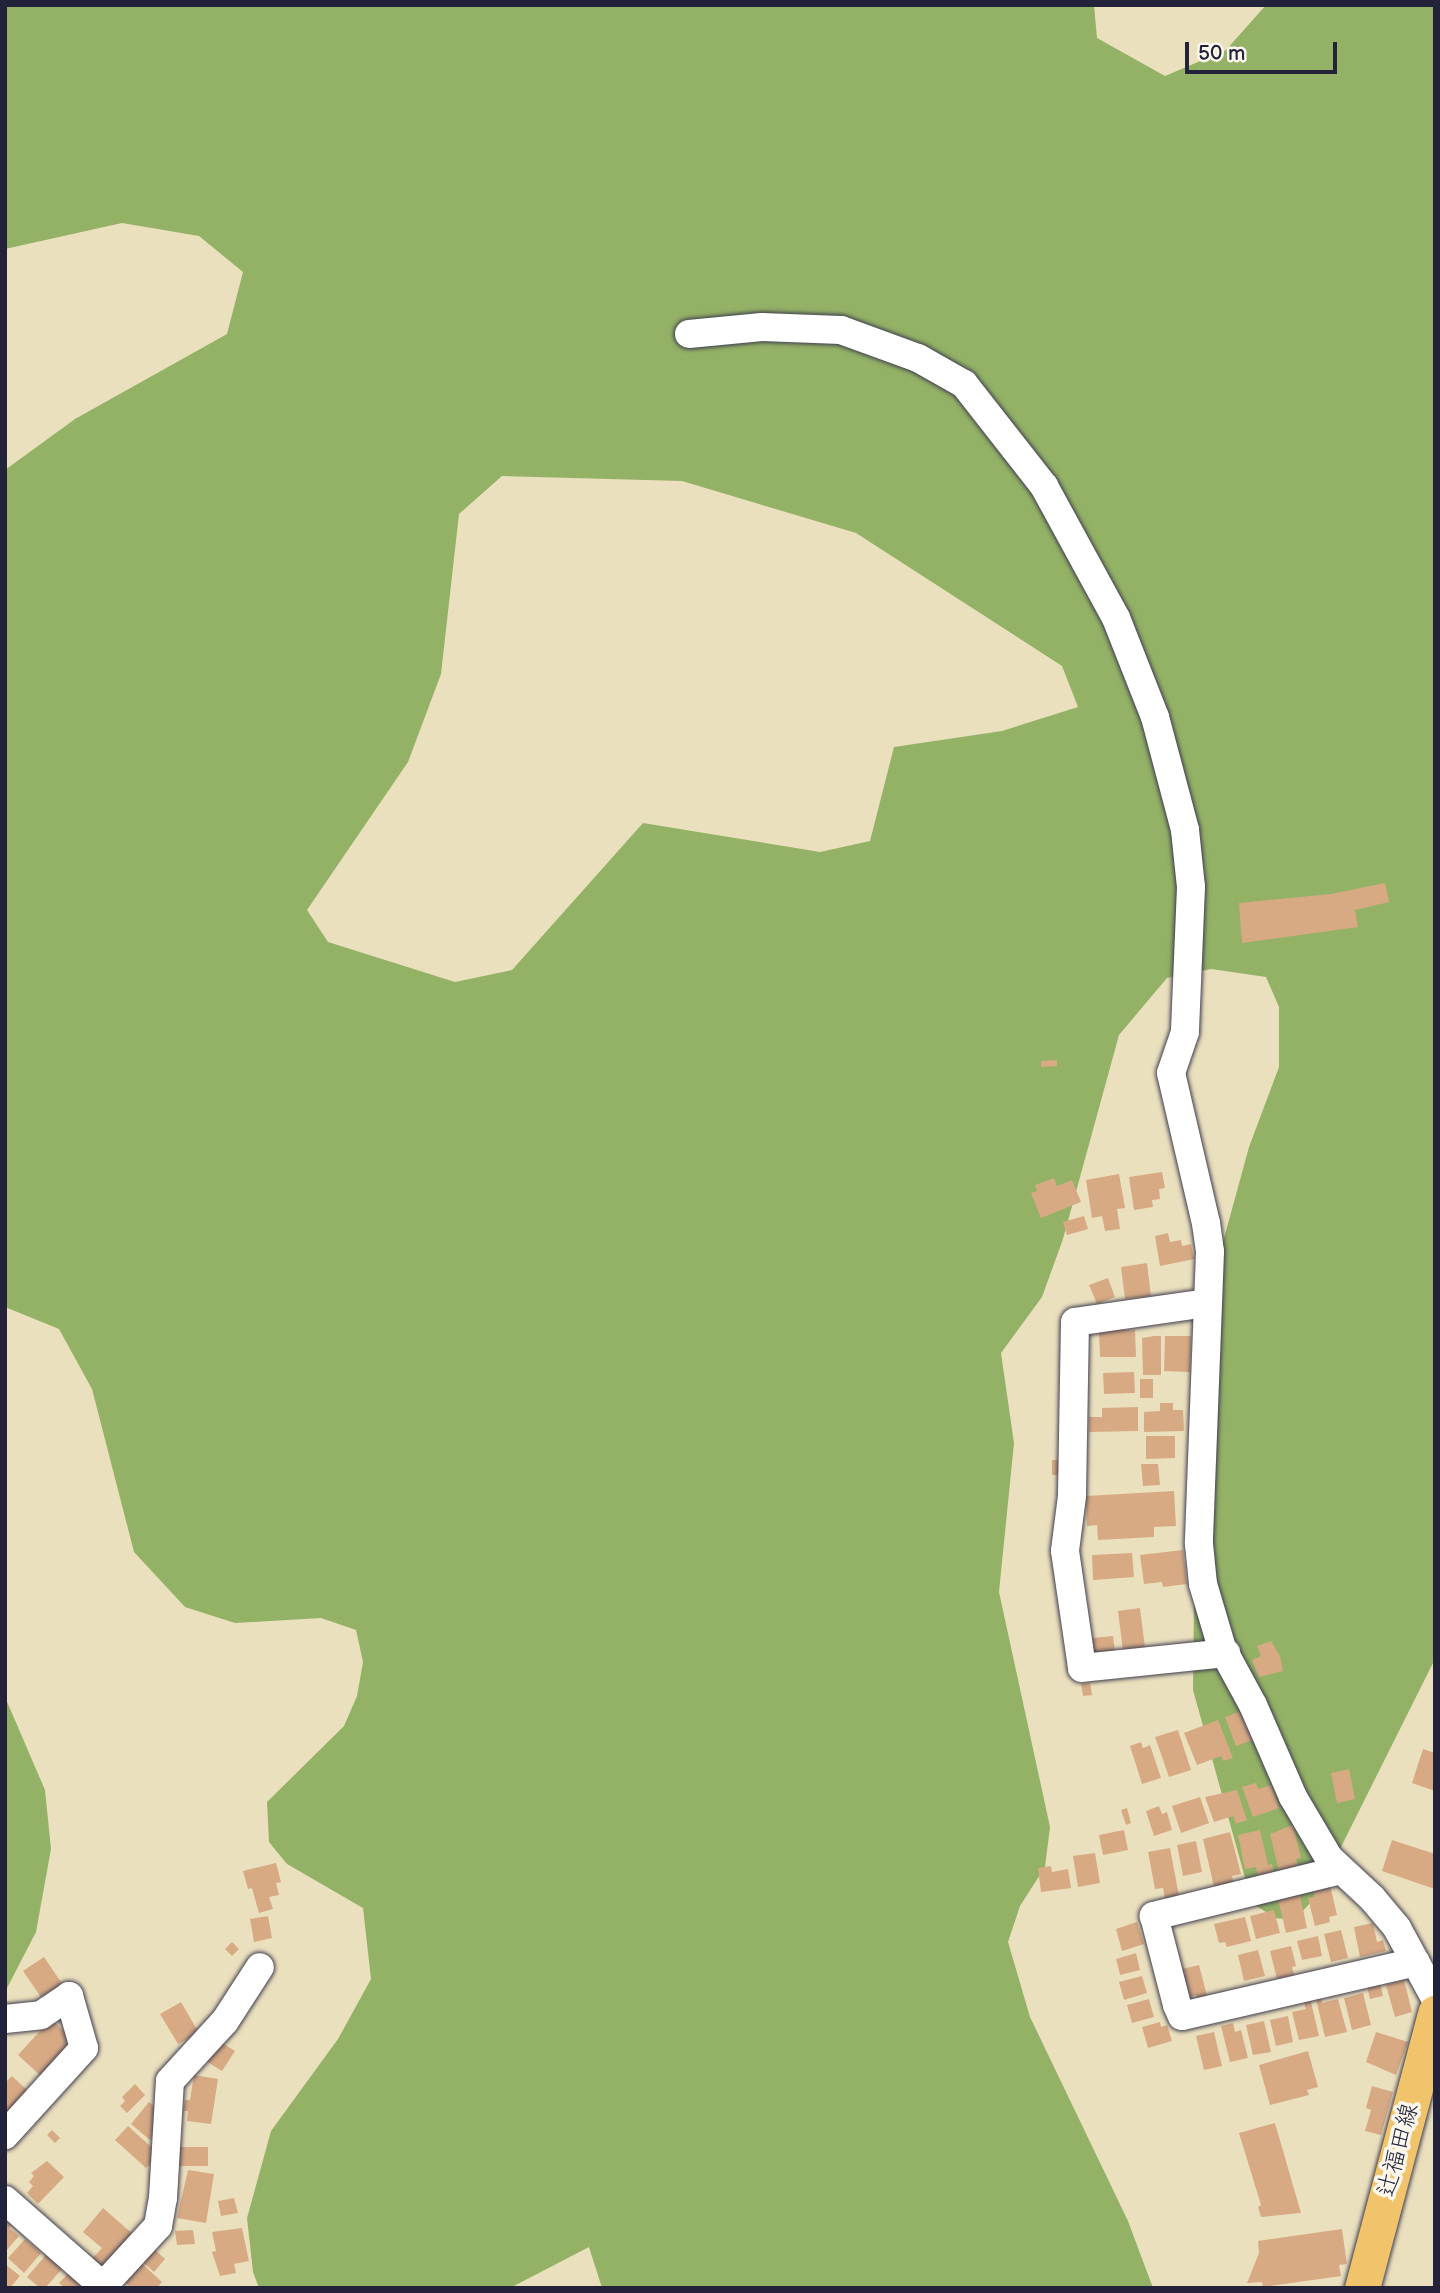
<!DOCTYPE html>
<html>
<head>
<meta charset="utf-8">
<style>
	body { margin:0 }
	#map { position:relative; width:1440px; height:2293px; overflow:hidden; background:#ebe0be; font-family:"Balsamiq Sans","Klee One",sans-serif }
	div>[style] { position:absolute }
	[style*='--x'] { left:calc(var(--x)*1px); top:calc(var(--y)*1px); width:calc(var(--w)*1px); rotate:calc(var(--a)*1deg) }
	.forest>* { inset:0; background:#93b266 }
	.building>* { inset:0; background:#d7aa84 }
	.roads { filter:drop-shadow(0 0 2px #403e4f) drop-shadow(0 0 2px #403e4f) }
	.minor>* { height:28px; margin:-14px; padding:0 14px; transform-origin:14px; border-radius:14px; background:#fff }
	.major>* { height:35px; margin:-17.5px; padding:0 17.5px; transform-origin:17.5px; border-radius:17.5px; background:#f1c36a }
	span { translate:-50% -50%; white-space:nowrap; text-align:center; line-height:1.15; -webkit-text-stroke:7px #fbf7ec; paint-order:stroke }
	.street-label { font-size:24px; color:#22223b }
	.frame { position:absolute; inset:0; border:7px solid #22223b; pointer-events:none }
	.scale { position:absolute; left:1185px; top:42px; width:152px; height:32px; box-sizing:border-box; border:4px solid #22223b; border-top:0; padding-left:9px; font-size:21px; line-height:24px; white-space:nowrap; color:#22223b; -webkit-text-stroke:5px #fbf7ec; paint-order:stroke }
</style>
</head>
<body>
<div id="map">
	<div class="forest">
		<div style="clip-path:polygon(evenodd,5px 5px,1094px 5px,1097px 38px,1165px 76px,1226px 50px,1266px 5px,1435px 5px,1435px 1659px,1317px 1895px,1295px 1920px,1275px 1918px,1252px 1903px,1193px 1690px,1197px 1337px,1249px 1147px,1279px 1067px,1279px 1007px,1266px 977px,1211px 969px,1167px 978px,1119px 1035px,1063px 1239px,1042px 1297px,1001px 1353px,1014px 1443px,999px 1592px,1050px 1827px,1045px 1867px,1020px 1906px,1008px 1942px,1030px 2017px,1128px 2221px,1153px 2288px,602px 2288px,589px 2247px,510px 2288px,259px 2288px,253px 2272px,247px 2218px,271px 2131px,338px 2039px,371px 1979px,363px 1908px,287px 1864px,269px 1842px,267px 1802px,344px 1726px,357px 1696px,363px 1662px,356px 1630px,321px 1618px,235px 1623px,185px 1607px,134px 1552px,92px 1389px,59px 1329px,5px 1307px,5px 470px,75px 419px,227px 334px,243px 272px,199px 236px,122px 223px,5px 249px,5px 5px,502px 476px,682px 481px,856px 533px,1062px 666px,1078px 707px,1002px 731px,894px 747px,870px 841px,820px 852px,643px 823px,512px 970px,455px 982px,328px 942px,307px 910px,408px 762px,441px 674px,459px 514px,502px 476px)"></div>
		<div style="clip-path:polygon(5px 1697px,45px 1790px,51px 1849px,36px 1932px,5px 1992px)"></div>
	</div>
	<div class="building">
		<div style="clip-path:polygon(1385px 883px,1389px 902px,1355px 910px,1358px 927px,1242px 943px,1239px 903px,1331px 894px)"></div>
		<div style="clip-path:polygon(1057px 1060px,1057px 1066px,1041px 1067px,1041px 1061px)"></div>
		<div style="clip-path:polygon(1162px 1172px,1165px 1188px,1159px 1189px,1160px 1199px,1152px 1200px,1153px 1207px,1134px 1210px,1129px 1177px)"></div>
		<div style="clip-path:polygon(1119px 1174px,1125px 1208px,1117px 1209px,1120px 1229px,1105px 1231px,1102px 1216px,1092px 1218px,1086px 1180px)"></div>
		<div style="clip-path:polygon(1054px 1178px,1057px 1186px,1072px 1180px,1081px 1202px,1041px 1218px,1031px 1193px,1037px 1191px,1035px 1185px)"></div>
		<div style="clip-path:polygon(1084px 1216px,1088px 1229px,1067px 1235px,1063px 1222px)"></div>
		<div style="clip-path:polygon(1168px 1233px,1170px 1242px,1181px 1240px,1182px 1246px,1191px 1244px,1194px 1259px,1160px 1266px,1155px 1236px)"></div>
		<div style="clip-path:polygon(1147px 1263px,1151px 1296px,1125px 1299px,1121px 1267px)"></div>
		<div style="clip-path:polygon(1108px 1278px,1115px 1297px,1097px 1304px,1089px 1285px)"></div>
		<div style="clip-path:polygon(1123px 1324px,1123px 1330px,1135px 1330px,1136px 1357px,1100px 1357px,1099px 1332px)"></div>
		<div style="clip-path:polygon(1154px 1336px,1161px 1336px,1161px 1375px,1143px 1375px,1142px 1338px)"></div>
		<div style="clip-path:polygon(1165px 1336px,1191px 1336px,1190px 1372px,1164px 1371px)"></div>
		<div style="clip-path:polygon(1134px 1372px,1135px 1393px,1104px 1394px,1103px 1373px)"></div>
		<div style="clip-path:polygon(1140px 1379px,1153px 1379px,1153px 1398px,1140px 1398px)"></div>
		<div style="clip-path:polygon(1160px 1403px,1173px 1403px,1173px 1410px,1183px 1410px,1184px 1431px,1144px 1432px,1144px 1412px,1160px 1411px)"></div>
		<div style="clip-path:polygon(1138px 1407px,1138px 1431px,1089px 1432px,1089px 1417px,1102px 1417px,1102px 1408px)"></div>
		<div style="clip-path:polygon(1146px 1436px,1175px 1436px,1175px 1458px,1146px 1459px)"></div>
		<div style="clip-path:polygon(1052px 1460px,1064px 1460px,1064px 1475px,1052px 1475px)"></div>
		<div style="clip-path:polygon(1141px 1464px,1158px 1464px,1160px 1485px,1143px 1486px)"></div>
		<div style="clip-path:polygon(1174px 1491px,1176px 1526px,1154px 1527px,1154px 1537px,1098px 1540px,1097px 1525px,1087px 1526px,1086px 1496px)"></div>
		<div style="clip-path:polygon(1183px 1550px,1187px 1584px,1163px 1587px,1162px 1582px,1144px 1584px,1140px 1555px)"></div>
		<div style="clip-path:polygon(1132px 1553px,1134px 1577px,1093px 1580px,1092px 1555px)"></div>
		<div style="clip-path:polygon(1140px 1608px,1145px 1648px,1123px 1651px,1118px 1611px)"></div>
		<div style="clip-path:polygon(1113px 1636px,1115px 1652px,1094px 1655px,1092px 1638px)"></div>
		<div style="clip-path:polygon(1271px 1641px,1280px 1656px,1283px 1671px,1259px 1677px,1252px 1660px,1261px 1656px,1257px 1646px)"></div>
		<div style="clip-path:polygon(1090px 1683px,1092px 1695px,1083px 1696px,1081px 1684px)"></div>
		<div style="clip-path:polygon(1242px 1711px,1253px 1740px,1236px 1746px,1225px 1717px)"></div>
		<div style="clip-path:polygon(1218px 1720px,1233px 1758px,1223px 1761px,1221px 1756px,1197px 1765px,1184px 1733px)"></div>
		<div style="clip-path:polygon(1178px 1730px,1191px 1770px,1169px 1777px,1155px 1737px)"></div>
		<div style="clip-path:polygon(1141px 1742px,1143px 1748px,1150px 1745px,1161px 1778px,1142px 1784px,1130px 1746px)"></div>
		<div style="clip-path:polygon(1423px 1749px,1435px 1753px,1435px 1791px,1412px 1783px)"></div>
		<div style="clip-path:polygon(1349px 1769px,1355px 1799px,1337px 1803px,1331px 1773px)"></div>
		<div style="clip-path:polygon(1256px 1783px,1258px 1789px,1271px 1785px,1279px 1808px,1253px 1817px,1242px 1787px)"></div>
		<div style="clip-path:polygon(1237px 1790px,1247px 1820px,1236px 1824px,1233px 1816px,1214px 1822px,1205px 1797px)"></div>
		<div style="clip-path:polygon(1200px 1797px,1209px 1823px,1181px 1833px,1172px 1806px)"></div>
		<div style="clip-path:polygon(1159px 1806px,1162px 1814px,1167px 1812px,1172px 1830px,1154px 1836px,1146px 1811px)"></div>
		<div style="clip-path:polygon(1127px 1808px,1131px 1823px,1126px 1825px,1121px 1810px)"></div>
		<div style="clip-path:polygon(1293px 1825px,1301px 1858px,1296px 1859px,1299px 1870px,1280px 1875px,1270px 1834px)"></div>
		<div style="clip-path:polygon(1124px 1830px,1128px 1850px,1103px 1855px,1099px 1835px)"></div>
		<div style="clip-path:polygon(1260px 1830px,1268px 1865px,1272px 1864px,1275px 1878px,1259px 1882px,1256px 1867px,1245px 1869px,1238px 1835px)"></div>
		<div style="clip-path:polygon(1230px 1832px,1241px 1874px,1232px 1876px,1234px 1886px,1215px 1891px,1203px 1839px)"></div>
		<div style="clip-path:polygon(1392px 1840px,1435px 1854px,1435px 1889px,1382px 1871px)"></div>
		<div style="clip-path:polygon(1196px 1841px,1202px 1872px,1183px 1876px,1177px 1845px)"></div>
		<div style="clip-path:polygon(1170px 1848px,1179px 1896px,1165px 1899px,1163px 1888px,1155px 1889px,1148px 1852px)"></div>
		<div style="clip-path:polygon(1095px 1853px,1100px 1883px,1078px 1887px,1073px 1856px)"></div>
		<div style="clip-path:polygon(276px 1863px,281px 1882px,276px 1883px,279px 1895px,269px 1897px,273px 1909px,259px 1913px,252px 1888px,248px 1889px,243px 1871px)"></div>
		<div style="clip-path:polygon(1051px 1866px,1052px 1872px,1068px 1869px,1071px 1888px,1041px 1892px,1038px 1868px)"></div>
		<div style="clip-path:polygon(1330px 1885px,1337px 1915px,1329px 1917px,1330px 1922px,1315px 1926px,1308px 1898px,1314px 1897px,1313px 1889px)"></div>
		<div style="clip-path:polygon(1300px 1895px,1307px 1928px,1286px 1933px,1278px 1899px)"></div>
		<div style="clip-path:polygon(1274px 1910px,1280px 1933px,1256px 1939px,1250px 1916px)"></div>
		<div style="clip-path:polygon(268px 1916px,272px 1938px,254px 1942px,250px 1919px)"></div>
		<div style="clip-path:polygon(1245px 1917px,1251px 1941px,1227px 1947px,1225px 1942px,1219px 1943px,1214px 1924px)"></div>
		<div style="clip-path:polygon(1137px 1922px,1144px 1944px,1122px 1951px,1116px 1929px)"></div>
		<div style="clip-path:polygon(1373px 1923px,1377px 1942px,1383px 1940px,1386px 1951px,1360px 1957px,1354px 1927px)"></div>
		<div style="clip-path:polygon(1341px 1930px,1348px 1958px,1331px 1962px,1324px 1934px)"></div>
		<div style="clip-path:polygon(1318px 1936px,1322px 1956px,1302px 1960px,1297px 1941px)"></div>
		<div style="clip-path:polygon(232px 1942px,239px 1949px,232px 1956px,225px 1949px)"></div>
		<div style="clip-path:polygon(1291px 1946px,1296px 1966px,1292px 1967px,1294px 1975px,1277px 1979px,1270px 1951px)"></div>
		<div style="clip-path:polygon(1258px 1950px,1265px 1976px,1244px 1981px,1238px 1955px)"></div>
		<div style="clip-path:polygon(1136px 1953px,1140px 1970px,1120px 1975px,1116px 1959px)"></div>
		<div style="clip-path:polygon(44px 1957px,63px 1985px,45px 2003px,23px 1971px)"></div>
		<div style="clip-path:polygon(1199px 1965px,1208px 2000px,1198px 2002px,1196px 1995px,1189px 1997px,1182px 1969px)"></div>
		<div style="clip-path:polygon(1142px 1976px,1147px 1993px,1124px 2000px,1119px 1982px)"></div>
		<div style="clip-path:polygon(1404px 1980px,1412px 2012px,1395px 2017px,1386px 1985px)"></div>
		<div style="clip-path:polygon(1380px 1983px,1383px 1996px,1370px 1999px,1367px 1986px)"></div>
		<div style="clip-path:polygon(1363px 1993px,1371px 2025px,1352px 2030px,1344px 1998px)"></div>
		<div style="clip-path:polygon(1320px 1994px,1322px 2003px,1338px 1999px,1347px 2032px,1325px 2037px,1315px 1995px)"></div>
		<div style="clip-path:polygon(1310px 1998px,1319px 2036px,1299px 2040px,1292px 2012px,1306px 2009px,1303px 2000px)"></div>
		<div style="clip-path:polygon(1149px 1999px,1154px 2017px,1132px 2023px,1127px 2005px)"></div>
		<div style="clip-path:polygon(181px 2002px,199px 2033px,178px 2044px,160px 2014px)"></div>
		<div style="clip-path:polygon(1288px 2016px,1293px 2042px,1276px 2046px,1270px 2020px)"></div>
		<div style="clip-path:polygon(51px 2019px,70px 2037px,66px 2042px,70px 2044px,41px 2076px,18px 2055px)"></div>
		<div style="clip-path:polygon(1264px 2021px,1271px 2052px,1253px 2055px,1246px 2025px)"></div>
		<div style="clip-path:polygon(1160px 2022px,1161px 2027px,1167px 2025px,1172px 2041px,1148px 2048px,1142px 2027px)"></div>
		<div style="clip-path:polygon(1233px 2023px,1235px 2032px,1241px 2030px,1248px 2058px,1230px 2062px,1221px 2026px)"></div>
		<div style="clip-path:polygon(1214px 2032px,1222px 2066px,1204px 2070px,1196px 2036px)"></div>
		<div style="clip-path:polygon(1376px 2032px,1408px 2042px,1396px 2075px,1366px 2062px)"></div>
		<div style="clip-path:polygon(219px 2041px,235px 2051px,222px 2071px,206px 2061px)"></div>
		<div style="clip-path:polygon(1308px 2051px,1318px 2087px,1307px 2090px,1309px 2095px,1270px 2105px,1259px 2065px)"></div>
		<div style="clip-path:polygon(194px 2075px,218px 2079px,211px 2124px,187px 2121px,188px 2111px,183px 2111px,185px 2100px,190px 2100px)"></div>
		<div style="clip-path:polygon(12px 2076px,28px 2091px,5px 2114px,5px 2083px)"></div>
		<div style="clip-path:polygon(135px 2084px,145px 2095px,127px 2113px,120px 2106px,125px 2101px,122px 2097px)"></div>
		<div style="clip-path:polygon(1372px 2086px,1393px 2092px,1381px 2135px,1365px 2131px,1371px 2110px,1366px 2108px)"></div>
		<div style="clip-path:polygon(149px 2102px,160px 2111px,161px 2119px,153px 2128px,158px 2131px,150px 2140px,131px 2124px)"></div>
		<div style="clip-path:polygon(1275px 2123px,1301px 2213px,1261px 2217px,1258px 2207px,1261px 2205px,1239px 2133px)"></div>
		<div style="clip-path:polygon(128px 2126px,159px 2154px,146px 2168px,115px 2140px)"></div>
		<div style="clip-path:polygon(52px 2130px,60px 2138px,55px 2143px,47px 2135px)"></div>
		<div style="clip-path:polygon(179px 2147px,208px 2147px,208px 2166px,179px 2166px)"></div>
		<div style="clip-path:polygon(47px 2161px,64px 2177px,38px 2204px,27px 2193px,33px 2186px,29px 2182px,34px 2176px,31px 2173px)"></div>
		<div style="clip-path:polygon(188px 2170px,214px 2174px,206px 2223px,177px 2218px)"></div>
		<div style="clip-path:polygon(234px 2198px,238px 2213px,221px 2216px,218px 2201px)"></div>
		<div style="clip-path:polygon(103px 2208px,135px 2236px,104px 2273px,90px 2261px,102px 2248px,83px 2232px)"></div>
		<div style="clip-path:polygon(5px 2213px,15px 2221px,9px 2228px,19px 2236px,5px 2252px)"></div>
		<div style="clip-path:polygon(242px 2228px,249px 2261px,234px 2264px,236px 2273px,220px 2276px,212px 2252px,216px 2251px,212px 2232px)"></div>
		<div style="clip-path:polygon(1342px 2229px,1347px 2264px,1339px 2265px,1341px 2276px,1263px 2287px,1262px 2282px,1247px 2283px,1259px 2253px,1258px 2241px)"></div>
		<div style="clip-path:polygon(193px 2230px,195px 2244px,177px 2245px,175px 2231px)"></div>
		<div style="clip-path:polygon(25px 2239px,41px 2253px,24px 2273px,8px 2258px)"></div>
		<div style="clip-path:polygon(150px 2245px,165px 2259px,154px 2272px,138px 2258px)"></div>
		<div style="clip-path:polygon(46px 2255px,62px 2269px,45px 2288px,40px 2288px,27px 2277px)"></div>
		<div style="clip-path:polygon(137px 2259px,162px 2282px,157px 2288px,131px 2288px,120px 2277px)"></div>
		<div style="clip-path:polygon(5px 2264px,20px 2276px,10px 2288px,5px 2288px)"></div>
		<div style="clip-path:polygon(68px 2274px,84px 2288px,65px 2288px,59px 2283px)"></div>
	</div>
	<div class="roads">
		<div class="minor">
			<div style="--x:689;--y:334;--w:73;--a:-5.5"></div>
			<div style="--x:762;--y:327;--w:79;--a:2.2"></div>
			<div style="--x:841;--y:330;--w:82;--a:20"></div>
			<div style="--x:918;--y:358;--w:53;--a:29.5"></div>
			<div style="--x:964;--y:384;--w:130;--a:51.9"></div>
			<div style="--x:1044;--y:486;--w:150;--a:61.4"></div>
			<div style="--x:1116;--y:618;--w:106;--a:68.5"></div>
			<div style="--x:1155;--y:717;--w:117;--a:75.1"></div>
			<div style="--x:1185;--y:830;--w:57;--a:84"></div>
			<div style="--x:1191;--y:887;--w:145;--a:92.4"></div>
			<div style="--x:1185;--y:1032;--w:43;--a:108.9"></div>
			<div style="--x:1171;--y:1073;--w:154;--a:76.9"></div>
			<div style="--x:1206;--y:1223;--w:29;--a:82"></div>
			<div style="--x:1210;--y:1252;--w:292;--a:92.2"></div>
			<div style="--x:1199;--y:1544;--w:40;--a:84.3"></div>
			<div style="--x:1203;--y:1584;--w:67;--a:73.5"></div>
			<div style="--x:1222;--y:1648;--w:65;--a:61.5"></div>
			<div style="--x:1253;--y:1705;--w:100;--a:66.5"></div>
			<div style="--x:1293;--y:1797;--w:71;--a:59.5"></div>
			<div style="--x:1329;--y:1858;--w:59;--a:42.9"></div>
			<div style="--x:1372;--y:1898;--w:39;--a:50"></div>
			<div style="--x:1397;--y:1928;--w:80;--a:61.5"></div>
			<div style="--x:1207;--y:1303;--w:133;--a:171.8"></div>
			<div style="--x:1075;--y:1322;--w:174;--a:91"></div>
			<div style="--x:1072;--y:1496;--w:55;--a:97.3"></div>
			<div style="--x:1065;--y:1551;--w:118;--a:81.7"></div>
			<div style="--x:1082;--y:1668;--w:145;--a:-5.9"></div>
			<div style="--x:1341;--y:1870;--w:193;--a:166.2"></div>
			<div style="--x:1154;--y:1916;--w:92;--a:75.5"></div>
			<div style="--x:1177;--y:2005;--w:12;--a:66"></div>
			<div style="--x:1182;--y:2016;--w:240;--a:-13"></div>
			<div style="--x:5;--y:2019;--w:36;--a:-6"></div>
			<div style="--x:41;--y:2015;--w:34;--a:-34"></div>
			<div style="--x:69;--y:1996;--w:54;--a:73.9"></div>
			<div style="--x:84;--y:2048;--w:118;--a:132.2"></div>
			<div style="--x:5;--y:2200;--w:133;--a:41.3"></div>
			<div style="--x:103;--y:2286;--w:81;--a:-47.5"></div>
			<div style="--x:158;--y:2226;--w:28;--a:-80"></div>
			<div style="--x:163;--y:2198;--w:117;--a:-86.6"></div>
			<div style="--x:170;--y:2081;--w:81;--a:-47.5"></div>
			<div style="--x:225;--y:2021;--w:64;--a:-57.1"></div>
		</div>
		<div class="major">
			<div style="--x:1362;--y:2288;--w:285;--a:-75.1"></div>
		</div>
	</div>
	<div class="street-label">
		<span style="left:1398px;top:2150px;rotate:-75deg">辻福田線</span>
	</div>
	<div class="frame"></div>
	<div class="scale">50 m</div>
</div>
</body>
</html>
